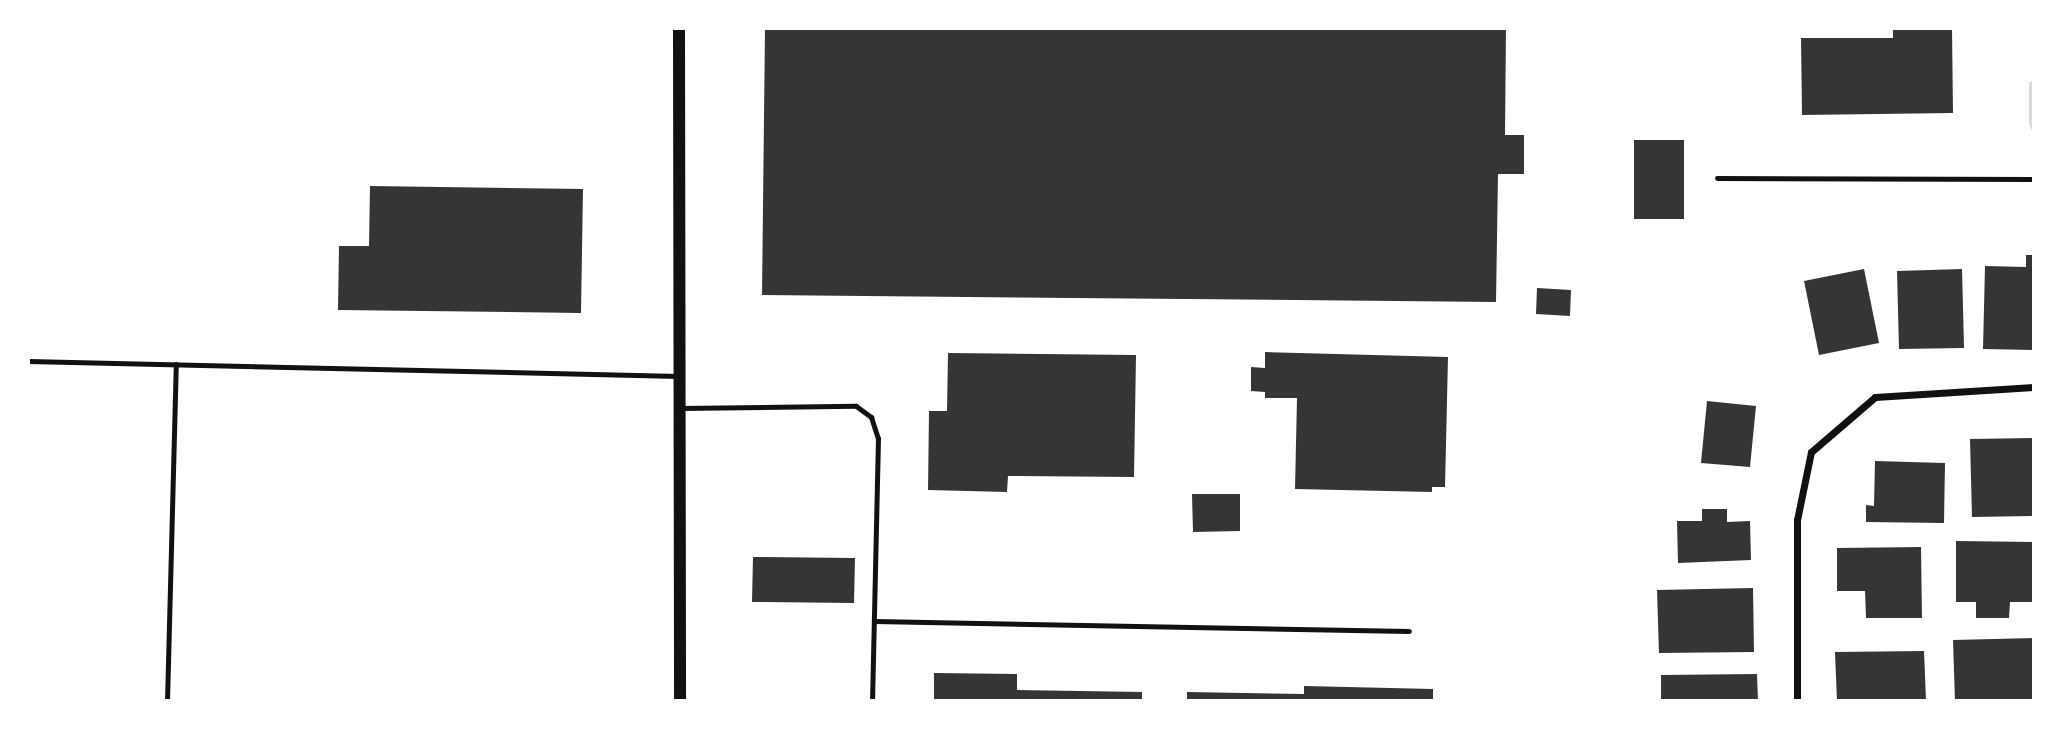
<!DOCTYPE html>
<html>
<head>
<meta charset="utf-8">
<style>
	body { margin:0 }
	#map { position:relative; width:2062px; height:729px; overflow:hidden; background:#fff; font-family:Arial,sans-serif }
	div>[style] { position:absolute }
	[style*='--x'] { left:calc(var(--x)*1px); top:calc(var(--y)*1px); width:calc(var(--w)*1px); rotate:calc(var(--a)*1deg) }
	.water>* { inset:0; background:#d9d9d9 }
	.building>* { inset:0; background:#353535 }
	.service>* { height:5px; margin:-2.5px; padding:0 2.5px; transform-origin:2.5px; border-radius:2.5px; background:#111 }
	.minor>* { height:7px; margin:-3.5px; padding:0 3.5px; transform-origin:3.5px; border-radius:3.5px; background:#111 }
	.tertiary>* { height:12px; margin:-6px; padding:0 6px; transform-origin:6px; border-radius:6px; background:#111 }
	span { translate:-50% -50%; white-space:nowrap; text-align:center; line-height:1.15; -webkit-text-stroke:5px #fff; paint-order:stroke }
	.frame { position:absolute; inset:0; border:30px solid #fff; pointer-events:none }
</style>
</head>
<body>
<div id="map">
	<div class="water">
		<div style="clip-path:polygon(2034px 79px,2034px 136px,2029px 124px,2029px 83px)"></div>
	</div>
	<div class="building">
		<div style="clip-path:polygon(765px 28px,1506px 28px,1505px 135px,1524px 135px,1524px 174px,1498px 174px,1496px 302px,762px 295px)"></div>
		<div style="clip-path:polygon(1893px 28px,1952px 28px,1953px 113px,1802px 115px,1801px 38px,1893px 38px)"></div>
		<div style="clip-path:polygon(1634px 140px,1684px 140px,1684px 219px,1634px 219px)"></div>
		<div style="clip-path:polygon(370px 186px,583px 189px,581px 313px,338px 310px,339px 246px,369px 246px)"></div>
		<div style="clip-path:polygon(2026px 255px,2034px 255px,2034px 350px,1983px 349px,1985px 266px,2026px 267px)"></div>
		<div style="clip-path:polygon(1864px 269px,1879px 343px,1819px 355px,1804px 281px)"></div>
		<div style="clip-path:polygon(1962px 269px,1964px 348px,1899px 349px,1897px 271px)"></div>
		<div style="clip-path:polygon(1537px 288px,1571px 290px,1570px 316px,1536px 314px)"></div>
		<div style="clip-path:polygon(1265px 352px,1448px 357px,1445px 487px,1432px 487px,1432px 492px,1295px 489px,1297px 398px,1265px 398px,1265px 392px,1251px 391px,1251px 367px,1265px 368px)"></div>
		<div style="clip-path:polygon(948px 353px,1136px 355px,1134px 477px,1008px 476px,1007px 492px,928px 490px,929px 411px,947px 411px)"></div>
		<div style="clip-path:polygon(1707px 401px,1756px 406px,1750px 467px,1701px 463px)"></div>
		<div style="clip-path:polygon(2032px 438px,2033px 516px,1972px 517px,1970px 439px)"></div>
		<div style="clip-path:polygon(1875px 461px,1945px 463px,1944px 523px,1866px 522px,1866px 505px,1874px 506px)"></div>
		<div style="clip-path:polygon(1192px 494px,1240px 494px,1240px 531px,1193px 532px)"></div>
		<div style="clip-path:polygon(1702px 509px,1727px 509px,1727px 522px,1750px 521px,1751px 560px,1678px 563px,1677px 521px,1702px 521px)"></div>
		<div style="clip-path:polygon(1956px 541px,2034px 542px,2034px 602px,2010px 602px,2009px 618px,1976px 618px,1976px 602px,1956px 602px)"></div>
		<div style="clip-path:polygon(1921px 547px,1922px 618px,1866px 618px,1865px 591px,1837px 591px,1837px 548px)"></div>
		<div style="clip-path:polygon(753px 557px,855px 558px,854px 603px,752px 602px)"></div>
		<div style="clip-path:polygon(1753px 588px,1754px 652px,1659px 653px,1657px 590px)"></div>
		<div style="clip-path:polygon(2034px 638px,2034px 699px,1955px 701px,1953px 640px)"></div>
		<div style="clip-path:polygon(1924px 651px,1926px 701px,1837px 701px,1835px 652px)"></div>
		<div style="clip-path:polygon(934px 673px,1017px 674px,1017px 690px,1142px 692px,1142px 701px,934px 701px)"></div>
		<div style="clip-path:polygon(1757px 674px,1758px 701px,1661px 701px,1661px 675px)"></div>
		<div style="clip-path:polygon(1304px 686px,1433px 689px,1433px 701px,1187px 701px,1187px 692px,1304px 694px)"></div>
	</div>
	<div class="service">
		<div style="--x:1717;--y:178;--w:317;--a:0.2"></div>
		<div style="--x:28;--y:361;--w:651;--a:1.32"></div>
		<div style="--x:680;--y:408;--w:176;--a:-0.7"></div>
		<div style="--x:856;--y:406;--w:19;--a:36"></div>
		<div style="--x:871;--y:417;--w:22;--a:72"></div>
		<div style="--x:878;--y:438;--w:263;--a:91.3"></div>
		<div style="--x:874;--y:621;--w:535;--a:1.07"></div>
		<div style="--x:167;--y:701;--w:337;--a:-88.5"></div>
	</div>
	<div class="minor">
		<div style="--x:1797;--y:701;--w:181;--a:-90"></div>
		<div style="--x:1797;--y:520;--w:69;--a:-78.4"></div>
		<div style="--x:1811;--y:452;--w:84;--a:-40.7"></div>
		<div style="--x:1875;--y:397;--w:159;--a:-3.6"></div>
	</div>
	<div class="tertiary">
		<div style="--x:679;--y:28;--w:673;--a:89.91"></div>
	</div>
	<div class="frame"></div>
</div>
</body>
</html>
